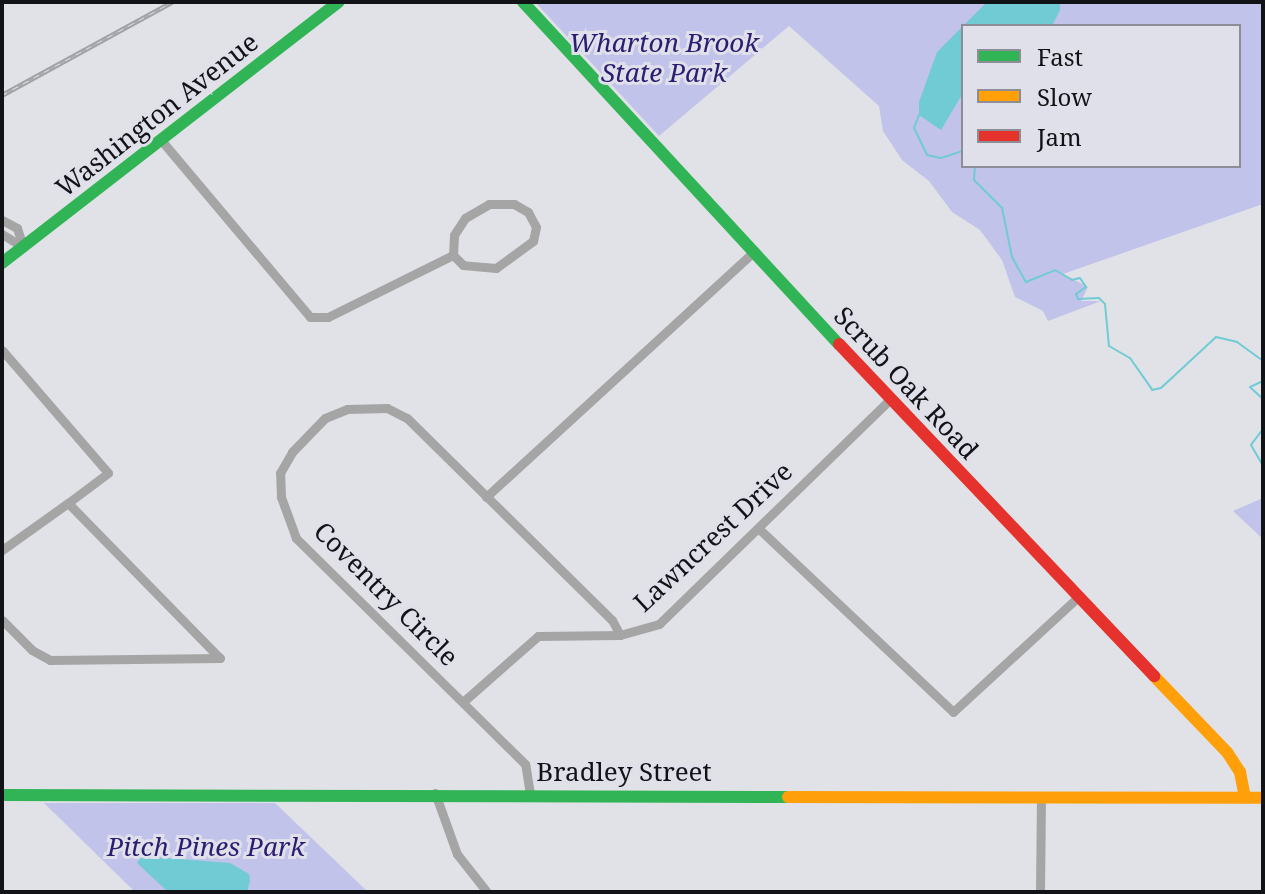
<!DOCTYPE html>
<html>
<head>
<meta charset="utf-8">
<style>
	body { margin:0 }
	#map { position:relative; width:1265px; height:894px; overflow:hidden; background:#e1e2e7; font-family:"Noto Serif",serif }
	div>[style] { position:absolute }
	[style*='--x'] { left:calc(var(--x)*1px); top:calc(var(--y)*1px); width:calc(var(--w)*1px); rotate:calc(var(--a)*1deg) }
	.green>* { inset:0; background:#c1c3ea }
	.water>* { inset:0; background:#71cbd4 }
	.stream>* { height:2px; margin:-1px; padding:0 1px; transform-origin:1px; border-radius:1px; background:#71cbd4 }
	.street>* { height:9px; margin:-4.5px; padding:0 4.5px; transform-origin:4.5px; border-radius:4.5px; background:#a5a5a6 }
	.fast>* { height:12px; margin:-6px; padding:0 6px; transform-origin:6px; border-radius:6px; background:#30b455 }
	.slow>* { height:12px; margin:-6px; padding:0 6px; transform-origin:6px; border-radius:6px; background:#ff9f0a }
	.jam>* { height:12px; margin:-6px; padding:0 6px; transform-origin:6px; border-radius:6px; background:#e5322d }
	.rail>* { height:5px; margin-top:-2.5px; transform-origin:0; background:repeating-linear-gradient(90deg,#dfe0e9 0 6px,#a0a1a4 0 12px); box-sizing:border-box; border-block:2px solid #a0a1a4 }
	span { translate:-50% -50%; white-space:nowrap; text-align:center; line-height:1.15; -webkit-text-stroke:6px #dfe0e9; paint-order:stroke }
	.park-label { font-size:26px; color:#2c1d74; font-style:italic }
	.street-label { font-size:26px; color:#121316 }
	.frame { position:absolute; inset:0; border:4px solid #121316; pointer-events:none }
	.legend { position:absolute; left:961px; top:24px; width:280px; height:144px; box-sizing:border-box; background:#dfe0e9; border:2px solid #8d8e95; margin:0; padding:10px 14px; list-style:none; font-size:24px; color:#121316 }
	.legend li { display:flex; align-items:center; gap:16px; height:40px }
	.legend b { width:40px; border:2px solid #8d8e95 }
</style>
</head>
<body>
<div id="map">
	<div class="green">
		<div style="clip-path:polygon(evenodd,535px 2px,1263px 2px,1263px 204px,1063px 274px,1088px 287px,1081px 301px,1101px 301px,1048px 321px,1043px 311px,1015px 297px,1002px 260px,980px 230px,952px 212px,929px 181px,902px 160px,883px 131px,879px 106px,789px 26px,659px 136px,535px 2px,963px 26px,1239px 26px,1239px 166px,963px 166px,963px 26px)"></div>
		<div style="clip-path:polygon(1263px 498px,1263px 539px,1233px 511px)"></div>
		<div style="clip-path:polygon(44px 803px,275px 803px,368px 892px,135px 892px)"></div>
	</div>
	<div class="water">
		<div style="clip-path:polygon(987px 2px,1060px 2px,1060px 10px,1052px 26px,963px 26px)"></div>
		<div style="clip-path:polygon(963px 26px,963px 93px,941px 130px,919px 115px,919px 102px,937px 52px)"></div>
		<div style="clip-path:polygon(142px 856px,230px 863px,249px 874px,250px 881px,247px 892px,168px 892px,137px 863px)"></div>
	</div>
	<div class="stream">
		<div style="--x:919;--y:115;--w:14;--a:111"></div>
		<div style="--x:914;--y:128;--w:30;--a:64"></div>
		<div style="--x:927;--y:155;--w:14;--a:12"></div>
		<div style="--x:941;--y:158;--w:23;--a:-18"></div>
		<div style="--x:975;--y:166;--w:14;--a:94"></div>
		<div style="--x:974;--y:180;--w:40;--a:45"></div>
		<div style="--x:1002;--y:208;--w:50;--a:78.5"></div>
		<div style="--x:1012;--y:257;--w:29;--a:61"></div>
		<div style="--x:1026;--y:282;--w:31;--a:-22"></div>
		<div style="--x:1055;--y:270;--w:20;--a:30"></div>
		<div style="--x:1072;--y:280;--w:8;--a:-14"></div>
		<div style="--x:1080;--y:278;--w:11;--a:56"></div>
		<div style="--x:1086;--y:287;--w:12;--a:145"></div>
		<div style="--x:1076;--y:294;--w:5;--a:68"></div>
		<div style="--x:1078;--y:299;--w:21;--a:-3"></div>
		<div style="--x:1099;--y:298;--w:8;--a:45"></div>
		<div style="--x:1105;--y:304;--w:42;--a:84.6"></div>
		<div style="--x:1109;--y:346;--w:24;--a:30"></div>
		<div style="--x:1130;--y:358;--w:39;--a:55"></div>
		<div style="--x:1152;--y:390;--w:9;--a:-13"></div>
		<div style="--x:1161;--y:388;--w:75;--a:-42.8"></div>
		<div style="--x:1216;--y:337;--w:22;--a:13"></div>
		<div style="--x:1237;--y:342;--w:32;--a:36"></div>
		<div style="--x:1263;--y:381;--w:14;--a:155"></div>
		<div style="--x:1250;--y:387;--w:18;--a:43"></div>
		<div style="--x:1263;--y:429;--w:20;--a:127"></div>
		<div style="--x:1251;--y:445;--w:24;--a:60"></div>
	</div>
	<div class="street">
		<div style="--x:161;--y:140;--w:231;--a:49.9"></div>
		<div style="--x:310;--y:317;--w:18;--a:0"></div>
		<div style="--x:328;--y:317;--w:140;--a:-26.4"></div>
		<div style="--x:489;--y:204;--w:25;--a:0"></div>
		<div style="--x:514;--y:204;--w:16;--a:30"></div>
		<div style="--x:528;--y:212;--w:17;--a:62"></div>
		<div style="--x:536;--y:227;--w:14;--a:102"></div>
		<div style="--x:533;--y:241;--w:46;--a:143.9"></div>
		<div style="--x:496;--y:268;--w:33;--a:-175"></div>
		<div style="--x:463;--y:265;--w:14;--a:-135"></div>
		<div style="--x:453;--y:255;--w:20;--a:-87"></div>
		<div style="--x:454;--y:235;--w:20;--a:-57"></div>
		<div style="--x:465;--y:218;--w:28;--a:-30"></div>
		<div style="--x:2;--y:220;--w:17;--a:28"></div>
		<div style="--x:17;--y:228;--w:20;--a:72"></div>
		<div style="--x:2;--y:234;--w:25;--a:32"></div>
		<div style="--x:2;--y:350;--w:162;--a:49.2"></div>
		<div style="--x:108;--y:473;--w:50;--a:143.1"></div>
		<div style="--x:486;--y:497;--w:364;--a:-42.5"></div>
		<div style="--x:758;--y:528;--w:268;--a:43.3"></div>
		<div style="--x:953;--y:712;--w:171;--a:-42.6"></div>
		<div style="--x:2;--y:550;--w:81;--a:-35.5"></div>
		<div style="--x:68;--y:503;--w:217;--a:45.6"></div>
		<div style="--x:220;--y:658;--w:170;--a:179.3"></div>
		<div style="--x:50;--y:660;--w:21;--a:-151"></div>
		<div style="--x:32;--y:650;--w:42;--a:-135"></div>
		<div style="--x:464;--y:701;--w:98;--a:-41.3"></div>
		<div style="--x:538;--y:636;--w:82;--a:-0.7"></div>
		<div style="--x:620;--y:635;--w:41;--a:-15.8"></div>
		<div style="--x:659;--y:624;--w:322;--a:-44.2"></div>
		<div style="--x:435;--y:793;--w:65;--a:70.2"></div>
		<div style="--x:457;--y:854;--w:48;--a:51.7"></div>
		<div style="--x:530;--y:794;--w:30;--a:-99"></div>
		<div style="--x:525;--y:764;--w:322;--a:-135.4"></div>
		<div style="--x:296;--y:538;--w:44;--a:-110.1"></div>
		<div style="--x:281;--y:497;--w:24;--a:-92"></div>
		<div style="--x:280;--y:473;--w:24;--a:-60"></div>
		<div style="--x:292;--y:452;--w:47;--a:-45.9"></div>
		<div style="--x:325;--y:418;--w:24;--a:-22"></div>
		<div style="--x:347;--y:409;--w:40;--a:-1.4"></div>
		<div style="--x:387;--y:408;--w:22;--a:27"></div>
		<div style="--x:407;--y:418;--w:288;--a:44.6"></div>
		<div style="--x:612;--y:620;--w:17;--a:62"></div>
		<div style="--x:1040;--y:892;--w:96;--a:-89.4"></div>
	</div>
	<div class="fast">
		<div style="--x:523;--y:2;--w:466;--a:47.3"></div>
		<div style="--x:2;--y:263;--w:426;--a:-37.8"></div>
		<div style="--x:2;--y:795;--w:786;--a:0.15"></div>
	</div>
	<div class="slow">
		<div style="--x:1154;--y:676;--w:105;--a:46.2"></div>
		<div style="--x:1227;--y:752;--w:24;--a:57"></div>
		<div style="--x:1240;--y:772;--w:26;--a:79"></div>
		<div style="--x:788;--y:797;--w:475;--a:0.1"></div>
	</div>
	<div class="jam">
		<div style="--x:839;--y:344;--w:458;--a:46.5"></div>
	</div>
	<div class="rail">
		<div style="--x:2;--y:95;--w:194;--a:-28.7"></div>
	</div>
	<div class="park-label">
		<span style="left:664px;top:58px">Wharton Brook<br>State Park</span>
		<span style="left:206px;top:847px">Pitch Pines Park</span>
	</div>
	<div class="street-label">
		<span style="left:157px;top:115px;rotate:-38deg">Washington Avenue</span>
		<span style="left:906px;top:383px;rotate:47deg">Scrub Oak Road</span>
		<span style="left:713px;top:537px;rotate:-43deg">Lawncrest Drive</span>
		<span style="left:386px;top:594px;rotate:45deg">Coventry Circle</span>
		<span style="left:624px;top:772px">Bradley Street</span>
	</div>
	<div class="frame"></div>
	<ul class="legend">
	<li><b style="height:10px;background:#30b455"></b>Fast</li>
	<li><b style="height:10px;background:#ff9f0a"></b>Slow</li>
	<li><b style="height:10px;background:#e5322d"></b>Jam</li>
	</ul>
</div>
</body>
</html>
